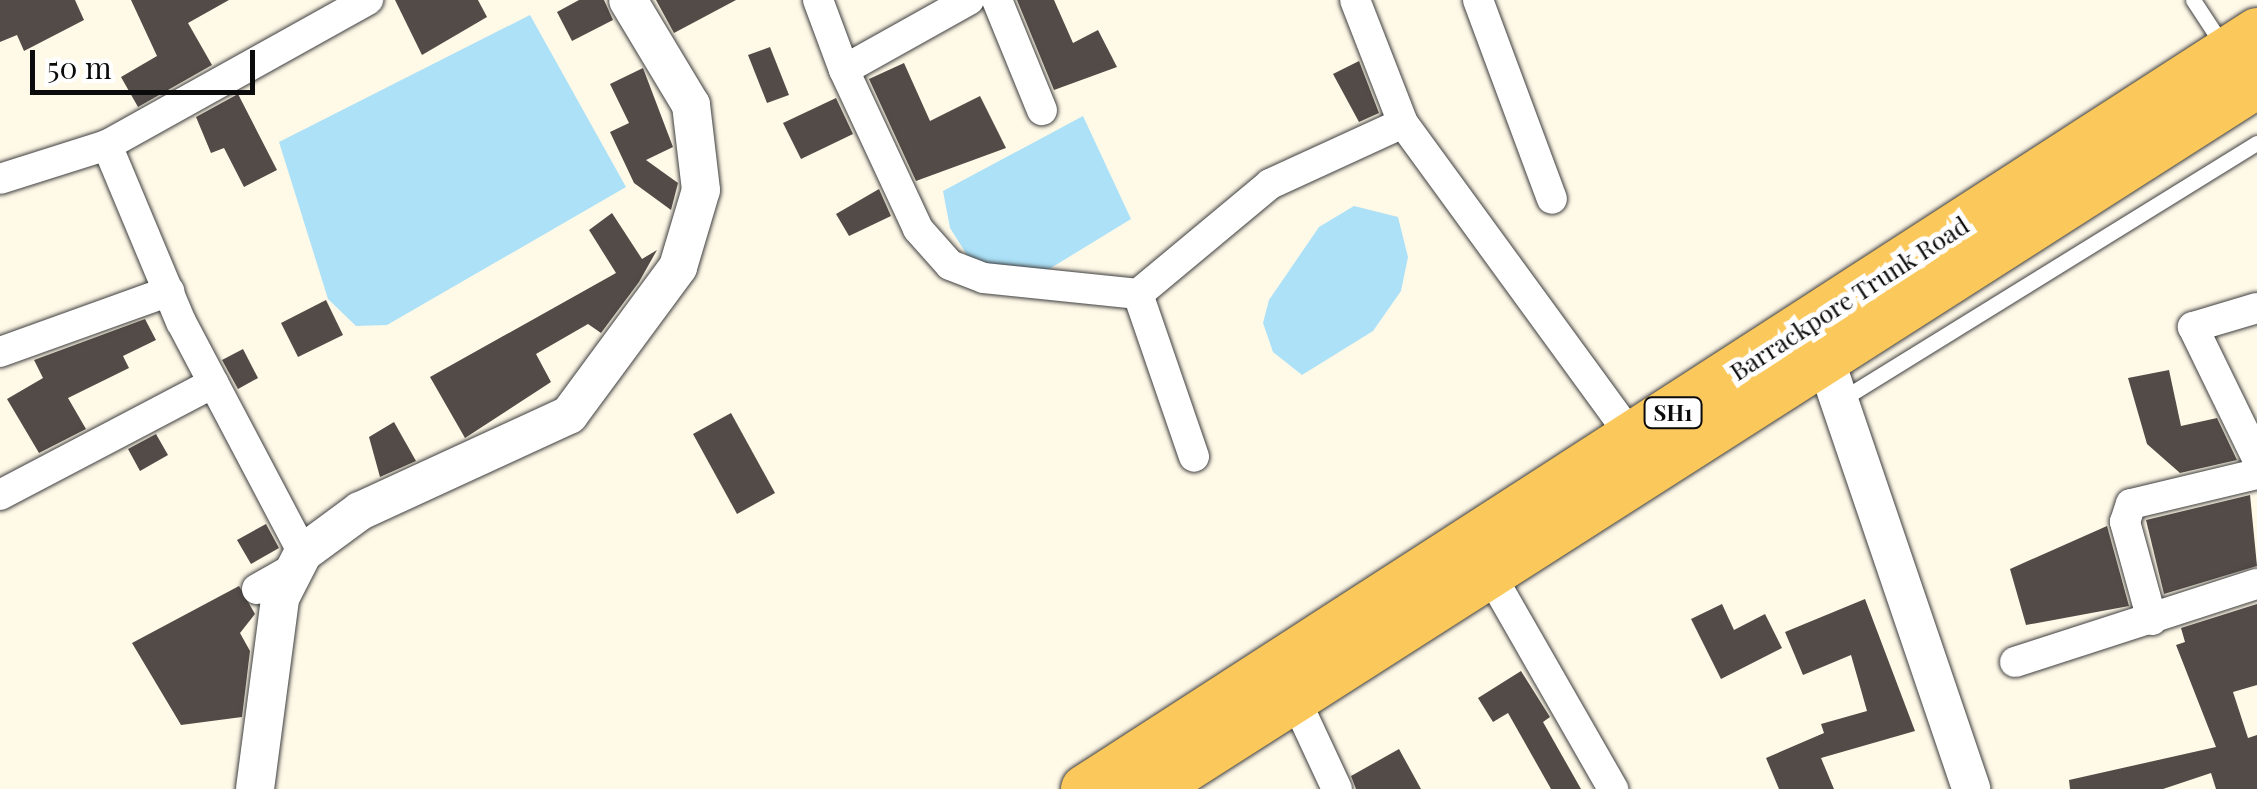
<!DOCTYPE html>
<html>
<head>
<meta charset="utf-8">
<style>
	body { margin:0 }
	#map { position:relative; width:2257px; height:789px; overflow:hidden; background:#fff9e8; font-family:"Playfair Display",serif }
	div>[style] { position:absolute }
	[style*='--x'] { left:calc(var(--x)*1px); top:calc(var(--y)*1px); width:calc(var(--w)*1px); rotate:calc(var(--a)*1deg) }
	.water>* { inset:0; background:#ace1f7 }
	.building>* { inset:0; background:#534b47 }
	.roads { filter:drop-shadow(0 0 2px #3e3e3e) drop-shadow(0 0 2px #3e3e3e) }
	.service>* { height:15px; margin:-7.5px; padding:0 7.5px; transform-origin:7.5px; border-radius:7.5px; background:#fff }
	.minor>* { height:30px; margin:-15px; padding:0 15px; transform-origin:15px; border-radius:15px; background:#fff }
	.tertiary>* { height:38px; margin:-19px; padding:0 19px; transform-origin:19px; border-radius:19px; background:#fff }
	.primary>* { height:48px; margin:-24px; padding:0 24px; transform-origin:24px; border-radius:24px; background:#fbc85c }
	span { translate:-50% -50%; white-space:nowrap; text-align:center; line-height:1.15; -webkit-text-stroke:10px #fff; paint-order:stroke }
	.shield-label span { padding:2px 8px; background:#fff; border:2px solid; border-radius:8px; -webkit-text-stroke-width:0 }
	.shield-label { font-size:22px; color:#0b0b0b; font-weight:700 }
	.street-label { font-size:25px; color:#0b0b0b }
	.scale { position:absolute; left:30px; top:50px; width:225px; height:45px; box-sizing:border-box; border:5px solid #0b0b0b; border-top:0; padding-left:12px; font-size:30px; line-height:35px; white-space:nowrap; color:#0b0b0b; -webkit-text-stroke:8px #fff; paint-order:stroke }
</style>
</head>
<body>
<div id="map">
	<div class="water">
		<div style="clip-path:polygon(530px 15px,626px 187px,387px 325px,356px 326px,328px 299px,279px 142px)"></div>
		<div style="clip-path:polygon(1083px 116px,1131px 219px,1046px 271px,974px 266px,950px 228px,943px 191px)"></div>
		<div style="clip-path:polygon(1354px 206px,1398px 217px,1408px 257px,1401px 291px,1373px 331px,1302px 375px,1273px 352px,1263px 323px,1269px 300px,1319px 227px)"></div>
	</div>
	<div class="building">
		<div style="clip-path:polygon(0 0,75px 0,84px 20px,24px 51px,17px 35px,0 42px)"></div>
		<div style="clip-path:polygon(131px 0,229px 0,188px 23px,212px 65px,138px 107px,121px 77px,157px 56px)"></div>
		<div style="clip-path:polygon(395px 0,478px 0,487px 17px,422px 55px)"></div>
		<div style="clip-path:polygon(579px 0,604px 0,613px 20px,572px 41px,557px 12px)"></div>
		<div style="clip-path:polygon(656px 0,736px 0,674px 33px)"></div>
		<div style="clip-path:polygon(1017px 0,1054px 0,1073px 43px,1098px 30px,1117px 67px,1054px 90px)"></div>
		<div style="clip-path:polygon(770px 47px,789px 95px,767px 103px,748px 55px)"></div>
		<div style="clip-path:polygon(1359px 61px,1379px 113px,1359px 122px,1333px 74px)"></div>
		<div style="clip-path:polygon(904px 63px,930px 121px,980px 96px,1006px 148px,916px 181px,869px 79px)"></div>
		<div style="clip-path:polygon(643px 68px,673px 147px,646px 160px,678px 183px,671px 210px,634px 183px,610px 132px,629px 123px,610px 84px)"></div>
		<div style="clip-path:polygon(238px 94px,277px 170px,244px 187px,224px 148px,211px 153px,196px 117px)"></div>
		<div style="clip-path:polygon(836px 98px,853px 134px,801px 159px,783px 123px)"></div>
		<div style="clip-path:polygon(879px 189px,891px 216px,849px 236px,836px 214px)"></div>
		<div style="clip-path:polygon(612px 213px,642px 259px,657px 250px,639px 282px,601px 333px,588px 324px,536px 354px,551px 382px,465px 438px,430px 377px,616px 273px,589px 230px)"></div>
		<div style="clip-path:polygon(326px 300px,343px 335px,298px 357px,281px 323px)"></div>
		<div style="clip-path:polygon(145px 319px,156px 340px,123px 356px,129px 368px,68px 398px,86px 429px,39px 453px,7px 399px,43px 378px,34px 360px)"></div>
		<div style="clip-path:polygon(243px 349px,258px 378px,238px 389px,222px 360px)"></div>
		<div style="clip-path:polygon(2169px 370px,2181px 426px,2217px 418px,2237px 460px,2180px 473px,2147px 444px,2128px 378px)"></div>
		<div style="clip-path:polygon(731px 413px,775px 493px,737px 514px,693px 434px)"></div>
		<div style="clip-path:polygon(394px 422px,416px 461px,380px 477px,369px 437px)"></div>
		<div style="clip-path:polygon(156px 434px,168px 455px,140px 471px,128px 449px)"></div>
		<div style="clip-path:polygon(2250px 495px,2257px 566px,2164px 594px,2146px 520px)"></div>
		<div style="clip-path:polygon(266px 524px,279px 548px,251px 564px,237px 540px)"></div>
		<div style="clip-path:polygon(2107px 526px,2129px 606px,2026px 625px,2010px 569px)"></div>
		<div style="clip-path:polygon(239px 586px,255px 614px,240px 633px,250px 651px,242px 717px,181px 725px,132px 643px)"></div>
		<div style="clip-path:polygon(1865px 599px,1915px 731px,1821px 758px,1834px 789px,1779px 789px,1766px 758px,1824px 733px,1821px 724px,1867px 711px,1851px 655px,1803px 675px,1785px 632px)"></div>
		<div style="clip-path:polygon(1722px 604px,1734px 630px,1765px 614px,1782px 648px,1721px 679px,1691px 619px)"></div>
		<div style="clip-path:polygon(2257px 604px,2257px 685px,2233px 692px,2248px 738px,2257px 735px,2257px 789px,2216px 789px,2211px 773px,2163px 789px,2070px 789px,2069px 780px,2216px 747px,2176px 645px,2185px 642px,2181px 628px)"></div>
		<div style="clip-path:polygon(1521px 671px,1550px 717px,1543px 722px,1581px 789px,1551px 789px,1508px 713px,1493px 722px,1478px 698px)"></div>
		<div style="clip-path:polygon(1399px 749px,1421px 789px,1356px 789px,1351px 776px)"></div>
	</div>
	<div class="roads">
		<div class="service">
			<div style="--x:2193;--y:0;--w:56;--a:56.6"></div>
			<div style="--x:1839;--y:401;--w:491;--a:-31.7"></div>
		</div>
		<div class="minor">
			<div style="--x:818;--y:0;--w:75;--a:69.6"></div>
			<div style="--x:969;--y:0;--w:143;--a:150.8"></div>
			<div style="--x:844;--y:70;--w:175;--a:65"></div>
			<div style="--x:918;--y:229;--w:48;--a:48.4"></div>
			<div style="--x:950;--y:265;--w:36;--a:21"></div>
			<div style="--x:984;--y:278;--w:155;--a:5.9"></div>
			<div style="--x:1138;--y:294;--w:172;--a:-39.8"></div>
			<div style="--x:1270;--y:184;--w:146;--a:-24.6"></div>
			<div style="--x:1403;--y:123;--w:390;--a:53.9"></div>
			<div style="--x:997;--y:0;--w:119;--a:67.8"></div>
			<div style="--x:1355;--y:0;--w:132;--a:68.7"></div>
			<div style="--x:1478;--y:0;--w:212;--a:69.6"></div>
			<div style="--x:0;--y:179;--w:112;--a:-17.6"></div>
			<div style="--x:1138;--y:294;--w:172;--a:71"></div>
			<div style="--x:2257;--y:308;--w:67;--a:163.5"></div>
			<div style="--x:2193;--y:327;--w:146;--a:64"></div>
			<div style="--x:0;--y:352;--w:180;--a:-19.8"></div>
			<div style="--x:0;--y:495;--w:241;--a:-27.7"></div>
			<div style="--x:303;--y:553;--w:261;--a:-117.8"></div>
			<div style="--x:181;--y:322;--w:192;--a:-112.7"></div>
			<div style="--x:107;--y:145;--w:299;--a:-29.1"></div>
			<div style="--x:1490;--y:574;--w:248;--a:60.2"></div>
			<div style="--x:257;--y:589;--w:40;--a:-29.7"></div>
			<div style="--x:2152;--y:620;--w:102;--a:-105.4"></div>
			<div style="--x:2125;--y:522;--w:19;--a:-72"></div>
			<div style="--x:2131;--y:504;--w:130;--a:-13.4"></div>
			<div style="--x:2015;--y:662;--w:254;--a:-17.9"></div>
			<div style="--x:1295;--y:699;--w:99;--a:65"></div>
		</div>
		<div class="tertiary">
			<div style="--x:1825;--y:359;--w:454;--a:71.2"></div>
			<div style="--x:255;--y:789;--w:193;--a:-82.5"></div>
			<div style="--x:280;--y:598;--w:51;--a:-62.9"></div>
			<div style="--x:303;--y:553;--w:71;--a:-36.4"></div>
			<div style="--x:360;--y:511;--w:230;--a:-24.7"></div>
			<div style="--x:569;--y:415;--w:184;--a:-53.6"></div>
			<div style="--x:678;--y:267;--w:80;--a:-73.4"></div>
			<div style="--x:701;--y:190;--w:86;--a:-96.7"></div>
			<div style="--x:691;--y:105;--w:122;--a:-121"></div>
		</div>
		<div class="primary">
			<div style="--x:1085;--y:789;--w:1395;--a:-32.86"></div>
			<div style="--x:1153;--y:789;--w:1310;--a:-32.56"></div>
		</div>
	</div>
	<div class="shield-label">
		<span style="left:1673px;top:413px">SH1</span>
	</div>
	<div class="street-label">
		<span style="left:1849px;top:298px;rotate:-33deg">Barrackpore Trunk Road</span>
	</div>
	<div class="scale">50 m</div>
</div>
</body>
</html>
